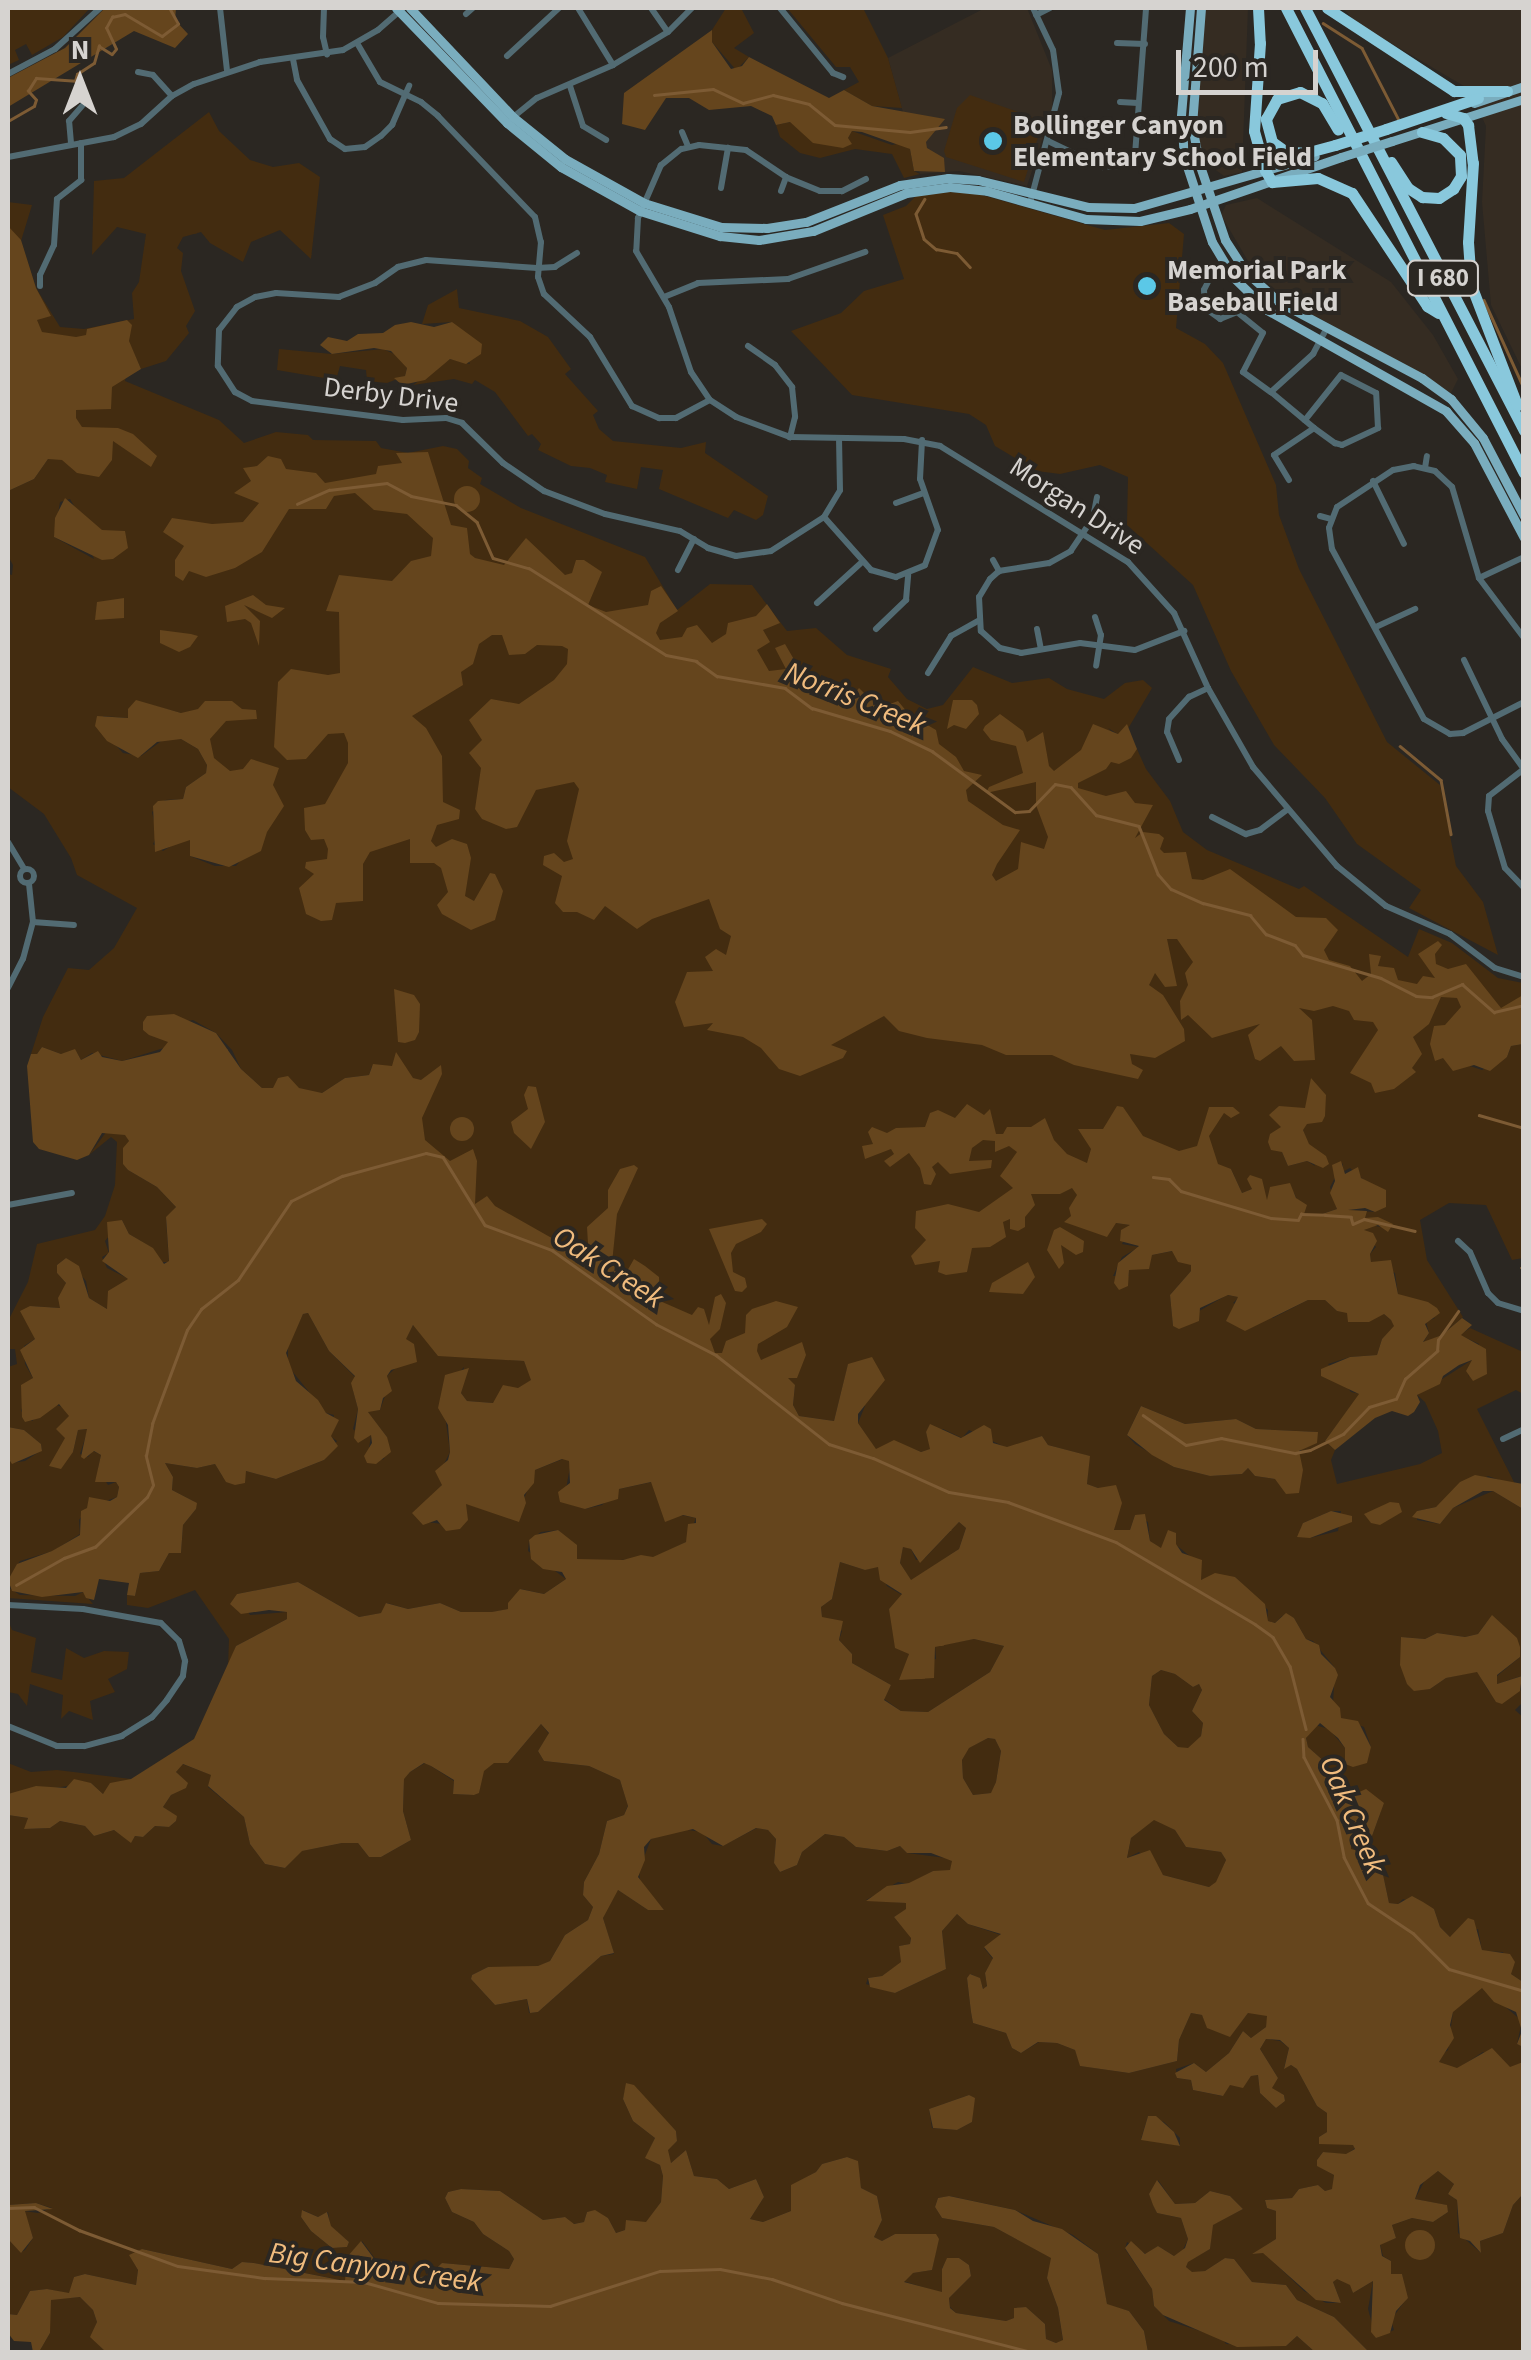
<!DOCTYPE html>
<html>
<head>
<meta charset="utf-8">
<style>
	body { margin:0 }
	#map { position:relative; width:1531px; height:2360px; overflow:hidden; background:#2b2722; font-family:"Source Sans 3",sans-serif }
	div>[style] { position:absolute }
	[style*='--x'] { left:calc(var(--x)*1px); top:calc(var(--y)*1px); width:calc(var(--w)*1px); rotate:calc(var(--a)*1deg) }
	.built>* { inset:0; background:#352c22 }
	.green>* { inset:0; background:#432c10 }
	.forest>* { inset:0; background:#65451d }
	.round { border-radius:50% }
	.stream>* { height:2.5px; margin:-1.25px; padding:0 1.25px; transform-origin:1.25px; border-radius:1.25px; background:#7d5b34 }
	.minor>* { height:6px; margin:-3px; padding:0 3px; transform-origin:3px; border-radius:3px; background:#526b73 }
	.minor>.ring { margin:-3px; padding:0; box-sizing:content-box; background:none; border:6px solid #526b73; border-radius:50% }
	.major>* { height:9px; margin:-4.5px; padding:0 4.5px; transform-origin:4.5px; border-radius:4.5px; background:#7aadbe }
	.highway>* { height:11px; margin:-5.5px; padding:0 5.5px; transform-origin:5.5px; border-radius:5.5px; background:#89c8dc }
	.major-bridge>* { height:9px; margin:-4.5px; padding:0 4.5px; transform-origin:4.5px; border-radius:4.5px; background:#7aadbe }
	.highway-bridge>* { height:11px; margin:-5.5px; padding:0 5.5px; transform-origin:5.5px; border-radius:5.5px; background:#89c8dc }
	.dots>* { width:28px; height:28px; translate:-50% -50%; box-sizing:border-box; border:5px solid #2b2722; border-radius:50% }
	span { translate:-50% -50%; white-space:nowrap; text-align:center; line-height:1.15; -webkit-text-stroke:8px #2b2722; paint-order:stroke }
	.shield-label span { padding:2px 8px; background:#2b2722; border:2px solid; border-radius:8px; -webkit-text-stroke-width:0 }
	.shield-label { font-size:25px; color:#d6d3d0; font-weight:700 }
	.poi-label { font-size:28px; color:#d6d3d0; font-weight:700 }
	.left { translate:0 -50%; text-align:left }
	.street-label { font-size:28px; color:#d6d3d0 }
	.water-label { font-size:30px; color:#f0bb7d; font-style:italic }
	.frame { position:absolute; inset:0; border:10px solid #d6d3d0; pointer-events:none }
	.north { position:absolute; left:30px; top:30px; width:100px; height:100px; -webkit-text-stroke:8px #2b2722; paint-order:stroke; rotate:0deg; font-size:28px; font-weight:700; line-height:40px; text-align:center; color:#d6d3d0 }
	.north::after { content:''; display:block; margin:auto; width:35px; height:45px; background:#d6d3d0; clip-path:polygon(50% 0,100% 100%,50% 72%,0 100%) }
	.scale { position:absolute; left:1176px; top:50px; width:142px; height:45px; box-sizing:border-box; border:5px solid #d6d3d0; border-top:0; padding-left:12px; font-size:30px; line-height:35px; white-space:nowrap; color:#d6d3d0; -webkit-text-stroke:8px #2b2722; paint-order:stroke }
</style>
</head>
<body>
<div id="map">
	<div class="built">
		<div style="clip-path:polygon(985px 8px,1027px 8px,1052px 70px,1052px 110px,1027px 186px,959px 171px,920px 174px,888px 58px)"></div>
		<div style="clip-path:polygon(1204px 8px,1248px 8px,1242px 172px,1224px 176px,1202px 160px,1196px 119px)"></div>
		<div style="clip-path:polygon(1343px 8px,1523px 8px,1523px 371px,1491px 305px,1482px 202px,1486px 126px,1469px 89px,1355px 22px)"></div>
		<div style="clip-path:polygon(1257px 198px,1391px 282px,1433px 335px,1458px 379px,1451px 393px,1291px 302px,1255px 273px,1221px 215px,1226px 205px)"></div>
	</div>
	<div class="green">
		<div style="clip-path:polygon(8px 8px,90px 8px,63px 37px,32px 55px,26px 44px,15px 50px,19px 60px,8px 65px)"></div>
		<div style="clip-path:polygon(726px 8px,741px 8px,754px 33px,734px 48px,749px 57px,736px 70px,712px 42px,712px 30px)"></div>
		<div style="clip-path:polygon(787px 8px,863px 8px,888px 58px,902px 108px,872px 106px,844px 90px,859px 82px,850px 67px,836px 67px)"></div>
		<div style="clip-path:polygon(970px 95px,1043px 121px,1024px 182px,946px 157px,944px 151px,957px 108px)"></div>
		<div style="clip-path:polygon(evenodd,209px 112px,219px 131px,250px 160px,273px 167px,299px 163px,320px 177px,311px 259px,280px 230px,251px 242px,243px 262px,210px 243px,201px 232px,183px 237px,177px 248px,183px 253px,181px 271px,195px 311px,186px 326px,189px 333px,166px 361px,141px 369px,131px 347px,125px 381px,219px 420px,244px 443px,276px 432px,308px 435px,313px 440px,376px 441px,381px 448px,408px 453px,443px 446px,457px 449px,469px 461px,468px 468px,482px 478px,480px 484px,521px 508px,645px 557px,677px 610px,710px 584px,752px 585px,787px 631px,816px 628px,847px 655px,891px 669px,888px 677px,907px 699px,927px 709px,943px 705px,973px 667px,1012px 683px,1049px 678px,1067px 689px,1104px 699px,1125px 683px,1143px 680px,1152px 688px,1129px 727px,1119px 735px,1108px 728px,1131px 751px,1137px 749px,1146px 769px,1170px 801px,1183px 832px,1207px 850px,1299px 889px,1304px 886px,1408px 957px,1419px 929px,1452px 943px,1498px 978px,1523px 983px,1523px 1014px,1435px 1061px,1443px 1057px,1482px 1070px,1507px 1057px,1511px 1046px,1523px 1044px,1523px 1258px,1512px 1260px,1486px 1205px,1449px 1203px,1420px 1220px,1427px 1260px,1463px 1317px,1442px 1335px,1423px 1343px,1429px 1333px,1426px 1322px,1435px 1318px,1398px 1294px,1395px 1273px,1371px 1262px,1370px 1254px,1376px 1247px,1363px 1231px,1371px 1225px,1381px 1227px,1382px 1220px,1364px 1219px,1347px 1210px,1375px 1212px,1365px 1181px,1350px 1168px,1342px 1172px,1343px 1163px,1330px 1187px,1337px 1209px,1322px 1214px,1304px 1214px,1294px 1193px,1282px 1187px,1269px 1192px,1268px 1201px,1251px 1185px,1252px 1189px,1242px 1193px,1231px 1169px,1094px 1233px,1116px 1223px,1131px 1225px,1122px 1244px,1139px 1247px,1122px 1257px,1113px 1276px,1129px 1276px,1129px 1270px,1152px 1255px,1173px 1251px,1191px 1265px,1191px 1271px,1170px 1295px,1173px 1326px,1227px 1295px,1239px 1297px,1233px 1303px,1273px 1318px,1308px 1300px,1325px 1300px,1337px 1311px,1384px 1314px,1391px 1320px,1395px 1326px,1382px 1339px,1377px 1355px,1350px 1357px,1328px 1364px,1351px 1392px,1360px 1394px,1325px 1441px,1335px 1450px,1331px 1460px,1337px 1484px,1420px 1464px,1442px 1453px,1438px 1431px,1425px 1402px,1417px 1395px,1472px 1360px,1468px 1378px,1479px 1344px,1460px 1335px,1470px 1328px,1523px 1352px,1523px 1394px,1516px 1390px,1477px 1409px,1516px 1486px,1488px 1476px,1436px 1507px,1417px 1511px,1417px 1520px,1440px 1524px,1453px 1508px,1493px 1491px,1523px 1509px,1523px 1681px,1521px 1676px,1497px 1684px,1497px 1676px,1520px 1657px,1486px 1623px,1478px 1634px,1465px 1637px,1437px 1633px,1425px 1639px,1401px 1637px,1430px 1689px,1446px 1678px,1477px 1671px,1489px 1692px,1520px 1691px,1523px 1684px,1523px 1702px,1515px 1710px,1524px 1718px,1523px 1982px,1511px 1974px,1503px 1952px,1482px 1951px,1478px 1929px,1450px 1937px,1440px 1927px,1434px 1909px,1403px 1899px,1398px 1904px,1389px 1903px,1381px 1865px,1351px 1849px,1351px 1840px,1372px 1836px,1381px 1811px,1355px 1790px,1341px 1800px,1326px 1763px,1308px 1747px,1306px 1738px,1315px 1725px,1329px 1729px,1345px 1748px,1346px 1764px,1371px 1747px,1364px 1727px,1340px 1718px,1333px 1704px,1335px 1668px,1313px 1641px,1306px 1639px,1294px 1618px,1282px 1616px,1275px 1623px,1267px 1621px,1268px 1610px,1235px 1577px,1201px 1580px,1192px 1558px,1175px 1544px,1161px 1549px,1150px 1541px,1148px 1522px,1135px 1515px,1130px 1530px,1114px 1530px,1116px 1517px,1098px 1488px,1087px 1484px,1089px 1456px,1048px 1445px,1042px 1436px,1007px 1448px,969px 1430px,962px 1438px,943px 1429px,926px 1432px,931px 1449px,921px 1452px,894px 1441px,876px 1450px,858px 1423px,865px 1406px,848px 1365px,834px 1421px,799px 1416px,793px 1405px,795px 1385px,596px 1479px,372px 1066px,369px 1075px,345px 1078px,322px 1093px,262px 1088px,241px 1069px,232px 1050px,216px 1033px,193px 1020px,143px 1030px,163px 1037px,169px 1042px,167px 1047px,122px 1061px,92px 1053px,81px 1060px,77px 1053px,61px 1054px,42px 1047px,37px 1054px,31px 1054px,43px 1017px,68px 968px,89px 970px,114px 948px,137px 908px,77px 875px,71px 858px,44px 814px,8px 787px,8px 574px,12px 575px,13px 565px,8px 556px,8px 491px,34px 479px,48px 459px,8px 369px,8px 202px,32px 205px,21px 241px,36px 288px,60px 327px,84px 329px,134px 319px,132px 293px,139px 282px,146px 234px,117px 227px,92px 255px,94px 181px,124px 178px,209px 112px,70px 499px,76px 509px,94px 559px,54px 537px,60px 502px,70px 499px,209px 112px,140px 702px,181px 713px,258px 851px,244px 856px,236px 866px,215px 866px,190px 856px,190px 840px,182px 839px,163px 851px,153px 844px,157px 835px,152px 812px,165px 800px,183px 799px,186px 787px,206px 773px,207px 765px,198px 749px,181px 739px,164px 739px,141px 756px,123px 753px,101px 730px,103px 716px,128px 718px,140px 702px,209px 112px,1303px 1130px,1315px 1166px,1307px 1161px,1288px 1166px,1282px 1152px,1303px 1130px,209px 112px,1141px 1406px,1185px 1424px,1236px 1419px,1256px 1429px,1318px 1432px,1275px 1479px,1255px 1476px,1248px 1468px,1242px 1474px,1210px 1476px,1174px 1467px,1135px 1444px,1127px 1435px,1141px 1406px,209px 112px,1331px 1511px,1341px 1511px,1338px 1531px,1310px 1538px,1303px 1523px,1331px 1511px)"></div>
		<div style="clip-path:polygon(790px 122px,827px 145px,848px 138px,852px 131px,892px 145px,902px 143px,910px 149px,914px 171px,920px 174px,904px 178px,892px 154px,855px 149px,820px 158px,800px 153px,780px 137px,776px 125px)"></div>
		<div style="clip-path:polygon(949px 192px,978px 194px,1105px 230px,1169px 223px,1184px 234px,1176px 328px,1205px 344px,1223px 363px,1276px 485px,1279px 515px,1299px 569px,1387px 742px,1440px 785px,1456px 866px,1483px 902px,1498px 955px,1409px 908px,1421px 890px,1357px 844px,1325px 798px,1274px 745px,1231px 671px,1193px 585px,1127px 525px,1128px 477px,1100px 465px,1060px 474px,1037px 471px,995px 446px,986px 425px,969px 414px,852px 395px,791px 331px,841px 313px,864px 291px,904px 279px,883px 215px,906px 206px,916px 196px)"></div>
		<div style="clip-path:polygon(457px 289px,459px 308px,520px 321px,548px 337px,571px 369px,565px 374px,598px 411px,593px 415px,599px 429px,613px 441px,681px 448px,706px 442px,705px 453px,768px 496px,763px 515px,756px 520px,734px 510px,728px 518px,678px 497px,659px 489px,663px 470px,641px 467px,637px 489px,605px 482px,607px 475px,590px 468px,571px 466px,538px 450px,541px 444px,532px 434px,528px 436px,495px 392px,475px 380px,472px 384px,454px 379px,413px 385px,450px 359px,470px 364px,452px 322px,422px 324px,428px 305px)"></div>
		<div style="clip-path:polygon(279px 349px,332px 354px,383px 349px,399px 356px,407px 368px,405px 376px,387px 383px,367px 381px,366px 370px,340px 366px,336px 380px,277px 370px)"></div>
		<div style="clip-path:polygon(107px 1131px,126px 1135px,129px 1141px,123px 1163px,128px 1170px,157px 1187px,176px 1207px,166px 1220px,169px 1262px,159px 1262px,152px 1248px,129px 1234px,122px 1220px,105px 1241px,109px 1253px,102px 1257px,107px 1268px,129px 1279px,107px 1309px,89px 1298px,86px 1281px,66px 1258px,57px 1265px,57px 1273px,66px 1283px,60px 1308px,30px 1306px,28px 1319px,35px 1339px,24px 1346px,25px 1364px,33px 1378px,21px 1411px,32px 1421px,54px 1404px,65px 1408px,70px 1417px,66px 1437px,73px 1452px,78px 1430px,88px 1429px,80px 1454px,88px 1457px,93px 1451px,101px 1455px,98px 1469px,108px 1485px,116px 1482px,119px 1487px,117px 1497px,87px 1508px,79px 1520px,80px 1534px,53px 1551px,20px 1561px,8px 1580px,9px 1588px,20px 1595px,75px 1596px,83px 1592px,93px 1604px,8px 1598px,8px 1458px,12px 1463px,25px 1461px,42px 1450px,41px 1444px,24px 1430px,8px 1427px,8px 1367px,17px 1364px,15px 1349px,8px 1349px,8px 1321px,28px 1282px,37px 1244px,95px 1230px,105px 1216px,115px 1185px,117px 1142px,111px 1137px,89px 1155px)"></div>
		<div style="clip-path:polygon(308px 1313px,329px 1351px,355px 1377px,353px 1390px,358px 1409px,353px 1429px,363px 1437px,371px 1435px,367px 1463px,384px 1459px,387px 1437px,367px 1411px,380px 1410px,389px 1385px,387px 1376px,414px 1351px,405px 1340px,413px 1325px,456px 1356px,524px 1361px,532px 1380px,493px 1403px,467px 1401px,461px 1393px,464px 1367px,442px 1393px,450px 1452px,442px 1468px,442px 1485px,419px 1509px,427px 1522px,442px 1524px,465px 1503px,498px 1514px,524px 1499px,535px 1470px,563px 1459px,569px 1460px,570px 1467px,566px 1489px,585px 1509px,602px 1505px,619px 1489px,652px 1482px,665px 1512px,696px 1518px,686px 1542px,653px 1558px,587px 1562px,577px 1559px,570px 1542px,558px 1530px,541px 1532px,529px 1541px,528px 1551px,566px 1579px,544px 1594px,521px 1589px,509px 1609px,484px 1614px,461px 1612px,440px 1603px,408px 1609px,387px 1603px,382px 1613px,359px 1617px,298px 1582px,237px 1594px,250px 1615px,287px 1612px,287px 1619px,236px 1646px,228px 1668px,229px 1639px,195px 1590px,148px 1608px,127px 1605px,127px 1595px,135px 1596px,140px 1573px,159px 1571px,169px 1553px,181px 1553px,183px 1525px,196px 1509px,193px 1501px,172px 1490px,173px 1477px,165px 1463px,197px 1468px,215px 1464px,223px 1477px,243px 1478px,246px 1471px,276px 1479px,324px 1460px,337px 1441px,330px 1436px,334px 1415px,326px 1413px,288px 1366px,288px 1345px,303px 1314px)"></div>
		<div style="clip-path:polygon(959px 1522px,966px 1528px,959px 1549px,911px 1581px,900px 1563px,903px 1546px,911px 1549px,916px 1560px,925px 1558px)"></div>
		<div style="clip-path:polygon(840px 1562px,865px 1570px,878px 1566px,887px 1586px,902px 1595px,889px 1609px,909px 1654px,907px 1664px,936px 1659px,935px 1646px,974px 1639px,1004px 1646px,990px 1672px,928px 1712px,901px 1711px,884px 1699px,891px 1685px,852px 1663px,852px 1654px,839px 1640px,842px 1631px,822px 1618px,821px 1607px,832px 1599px)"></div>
		<div style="clip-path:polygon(8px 1620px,12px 1630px,36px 1638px,31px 1672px,62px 1680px,66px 1648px,84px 1658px,104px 1651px,129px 1652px,127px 1669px,108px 1679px,115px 1692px,90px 1701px,93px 1720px,69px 1711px,61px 1719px,63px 1695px,30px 1684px,27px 1706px,18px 1694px,8px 1692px)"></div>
		<div style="clip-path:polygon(1161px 1670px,1175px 1674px,1193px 1687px,1199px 1684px,1202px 1690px,1192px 1711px,1203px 1723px,1201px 1736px,1188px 1749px,1178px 1747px,1164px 1734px,1149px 1705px,1152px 1676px)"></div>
		<div style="clip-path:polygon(evenodd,541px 1724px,549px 1734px,538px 1751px,544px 1761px,589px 1766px,620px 1780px,628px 1805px,624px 1815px,607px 1821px,599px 1854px,584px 1882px,583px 1895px,593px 1907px,588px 1920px,565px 1935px,550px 1961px,538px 1967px,488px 1967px,472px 1975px,471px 1979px,495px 2005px,527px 1999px,529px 2013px,538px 2012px,601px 1956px,614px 1954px,603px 1918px,611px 1894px,618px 1890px,648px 1910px,664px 1910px,640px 1882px,639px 1870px,651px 1839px,681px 1829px,702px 1832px,712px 1844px,722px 1846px,757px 1828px,768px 1830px,776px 1839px,774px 1863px,780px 1872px,797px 1865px,802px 1852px,825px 1834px,844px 1837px,856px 1847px,887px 1851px,900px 1846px,907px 1853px,946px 1858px,953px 1861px,950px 1871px,933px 1871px,909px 1884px,898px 1882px,866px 1900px,906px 1903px,907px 1909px,894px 1917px,911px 1937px,910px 1944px,899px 1946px,902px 1962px,882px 1976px,868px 1978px,866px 1984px,895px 1993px,946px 1969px,942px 1931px,957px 1914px,968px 1924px,1001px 1935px,984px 1948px,993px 1959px,985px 1973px,987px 1985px,984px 1990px,979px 1978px,971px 1974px,967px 1978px,971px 2012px,973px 2023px,1006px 2033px,1012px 2048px,1021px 2053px,1039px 2042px,1057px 2043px,1075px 2050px,1081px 2066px,1129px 2073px,1177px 2061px,1179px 2040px,1191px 2013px,1202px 2015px,1208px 2028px,1230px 2036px,1248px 2013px,1263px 2012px,1268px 2016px,1266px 2027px,1251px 2038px,1243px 2031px,1229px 2053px,1206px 2072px,1194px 2063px,1176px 2069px,1177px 2078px,1191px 2080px,1193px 2090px,1222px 2096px,1230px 2084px,1243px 2087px,1251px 2076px,1258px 2075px,1260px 2093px,1276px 2108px,1285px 2101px,1284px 2095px,1271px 2088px,1278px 2078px,1260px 2049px,1266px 2039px,1280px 2041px,1289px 2048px,1284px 2068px,1291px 2065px,1297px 2069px,1317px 2106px,1327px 2113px,1327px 2132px,1319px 2137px,1319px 2144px,1353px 2144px,1355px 2148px,1346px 2155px,1323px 2152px,1317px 2160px,1318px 2166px,1334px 2175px,1333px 2189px,1325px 2191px,1318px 2185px,1299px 2189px,1292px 2198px,1265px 2200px,1267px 2208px,1276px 2211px,1276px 2239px,1253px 2254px,1263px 2252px,1304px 2291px,1326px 2303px,1341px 2303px,1333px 2282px,1337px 2278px,1351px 2285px,1353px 2293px,1373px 2281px,1368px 2309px,1376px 2338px,1394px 2330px,1391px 2320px,1407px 2298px,1402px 2274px,1391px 2275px,1391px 2261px,1383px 2256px,1380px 2244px,1396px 2238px,1392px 2225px,1412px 2218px,1433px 2222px,1448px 2212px,1446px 2205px,1415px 2199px,1425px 2180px,1438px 2171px,1454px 2184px,1448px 2194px,1457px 2200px,1458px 2233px,1481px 2253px,1480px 2241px,1503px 2233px,1513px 2205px,1523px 2194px,1523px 2352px,1369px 2352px,1334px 2317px,1297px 2300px,1286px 2285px,1252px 2282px,1234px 2259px,1225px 2258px,1205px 2271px,1192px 2273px,1186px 2267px,1188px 2261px,1210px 2249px,1212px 2225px,1243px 2209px,1230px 2196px,1210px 2191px,1195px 2203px,1175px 2204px,1158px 2180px,1149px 2194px,1157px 2213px,1181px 2218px,1188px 2239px,1181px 2254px,1174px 2256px,1158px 2246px,1146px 2254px,1127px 2242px,1125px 2249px,1152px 2289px,1154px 2306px,1169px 2321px,1222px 2338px,1226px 2344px,1286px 2346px,1297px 2336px,1315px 2352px,1148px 2352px,1144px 2331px,1129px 2311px,1107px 2305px,1098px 2254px,1073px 2235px,1015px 2210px,950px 2196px,938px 2198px,935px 2207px,942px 2218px,994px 2227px,1052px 2258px,1047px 2278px,1058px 2308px,1063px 2341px,1056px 2343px,1046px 2339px,1045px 2324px,1026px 2307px,1015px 2308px,1014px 2318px,1006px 2321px,956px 2313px,950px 2307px,949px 2298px,971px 2276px,969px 2265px,959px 2258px,948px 2258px,942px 2268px,942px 2293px,903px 2281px,912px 2273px,932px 2270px,938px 2239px,936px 2235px,895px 2234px,882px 2241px,874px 2237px,882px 2220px,877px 2196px,861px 2188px,857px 2161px,847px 2157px,822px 2164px,816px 2172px,791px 2186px,791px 2211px,763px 2222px,750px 2219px,764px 2197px,756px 2179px,729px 2189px,717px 2179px,694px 2176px,686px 2150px,671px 2163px,667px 2159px,668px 2149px,677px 2141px,676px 2131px,627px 2083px,623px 2099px,633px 2121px,655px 2138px,646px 2158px,660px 2165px,663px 2176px,661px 2202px,646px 2223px,627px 2220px,625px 2230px,616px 2233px,608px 2218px,595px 2211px,587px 2212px,584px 2222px,573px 2224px,565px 2217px,543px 2220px,500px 2191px,461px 2189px,448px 2192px,445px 2198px,452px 2212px,474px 2222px,483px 2234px,509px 2251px,514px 2259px,509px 2269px,442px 2263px,428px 2276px,412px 2278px,391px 2261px,379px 2264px,362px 2241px,347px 2257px,346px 2281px,254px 2263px,242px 2262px,232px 2269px,142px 2249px,130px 2256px,138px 2270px,136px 2285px,85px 2274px,74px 2277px,70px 2294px,47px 2289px,30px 2291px,17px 2315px,8px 2314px,8px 2239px,21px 2252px,25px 2250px,33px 2238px,24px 2211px,38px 2213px,52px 2208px,36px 2203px,8px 2205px,8px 1815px,28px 1818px,25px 1829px,50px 1828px,60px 1821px,85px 1826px,94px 1836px,114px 1830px,131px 1842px,135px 1836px,143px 1837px,155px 1826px,169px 1827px,176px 1821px,176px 1816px,163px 1807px,171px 1795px,186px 1787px,187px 1783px,176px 1772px,182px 1764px,212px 1775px,208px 1787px,244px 1817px,250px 1844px,265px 1864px,285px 1868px,301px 1851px,342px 1843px,358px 1843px,369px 1857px,381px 1857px,411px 1840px,403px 1811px,404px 1778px,410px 1772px,425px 1763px,431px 1766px,454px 1781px,453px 1794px,474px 1795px,479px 1792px,483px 1771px,493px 1763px,508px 1763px,541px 1724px,969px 2095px,974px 2099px,972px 2122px,957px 2130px,932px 2128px,929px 2109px,969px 2095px,541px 1724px,1148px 2116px,1164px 2122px,1180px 2138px,1180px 2146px,1141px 2139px,1148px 2116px,541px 1724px,303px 2210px,318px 2217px,328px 2212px,330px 2226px,349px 2242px,347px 2247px,332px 2248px,311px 2231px,301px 2217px,303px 2210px)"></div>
		<div style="clip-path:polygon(988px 1738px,995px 1739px,1001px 1751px,996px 1782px,992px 1793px,973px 1795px,963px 1778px,962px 1760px,968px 1748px)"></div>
		<div style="clip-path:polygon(8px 1763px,31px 1772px,57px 1770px,131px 1779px,103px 1794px,91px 1783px,8px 1794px)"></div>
		<div style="clip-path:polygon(1154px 1819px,1175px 1830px,1186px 1847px,1221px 1852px,1226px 1860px,1217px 1882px,1209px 1887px,1163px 1875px,1139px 1852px,1127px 1858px,1131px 1838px)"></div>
		<div style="clip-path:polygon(1482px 1987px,1522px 2021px,1517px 2044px,1523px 2047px,1523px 2062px,1510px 2068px,1483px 2052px,1457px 2069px,1445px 2067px,1439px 2063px,1440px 2056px,1448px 2050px,1453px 2011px)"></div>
		<div style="clip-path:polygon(80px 2297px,93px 2310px,97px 2322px,91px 2337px,106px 2352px,39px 2352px,50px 2333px,50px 2299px)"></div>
	</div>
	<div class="forest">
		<div style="clip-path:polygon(105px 8px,176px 8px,175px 20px,188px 34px,175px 48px,134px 31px,8px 107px,8px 78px,65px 48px)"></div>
		<div style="clip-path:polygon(712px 30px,712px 42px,731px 69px,742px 66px,749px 57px,829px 98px,844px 90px,872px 106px,945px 119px,926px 142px,927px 148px,944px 158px,945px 172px,914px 171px,910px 149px,862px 132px,852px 131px,848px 138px,852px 144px,843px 148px,813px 143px,790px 122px,776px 125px,772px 116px,751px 106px,709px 110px,689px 98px,666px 98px,645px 130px,622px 124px,624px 93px)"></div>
		<div style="clip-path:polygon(8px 226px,21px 240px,36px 288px,51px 316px,37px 320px,42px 332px,76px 337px,86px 335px,87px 329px,127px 320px,132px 325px,129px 341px,141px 369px,112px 387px,111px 409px,76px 410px,76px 418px,82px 427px,118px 428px,133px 434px,157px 456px,151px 467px,113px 441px,112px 460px,99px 477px,77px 473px,62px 460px,48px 459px,34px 479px,8px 491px)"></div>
		<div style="clip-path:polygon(411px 322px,434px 327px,452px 322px,482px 344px,481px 354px,466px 364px,450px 359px,425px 380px,402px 385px,394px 378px,405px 376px,407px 368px,391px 351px,374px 348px,332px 354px,320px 345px,328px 337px,347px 341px,358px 334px,383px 333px,395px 325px)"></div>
		<div style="clip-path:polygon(428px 452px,451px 525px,467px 528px,470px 554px,475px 558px,504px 565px,526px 538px,565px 575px,572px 573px,576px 560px,584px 560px,602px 572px,588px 605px,606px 612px,648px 605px,651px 591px,661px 586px,678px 611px,660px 623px,656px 633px,660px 640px,682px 637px,687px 628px,697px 625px,712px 643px,726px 634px,728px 623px,756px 616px,767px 604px,780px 623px,763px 630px,770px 642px,757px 650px,769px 671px,786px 669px,775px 648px,785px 644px,799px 668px,796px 687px,803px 690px,847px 704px,859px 688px,867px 696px,890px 704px,898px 701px,912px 718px,925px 710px,924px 723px,936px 730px,939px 744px,956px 757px,964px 771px,982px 775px,966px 790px,968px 801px,1003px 825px,1020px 830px,997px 864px,992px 875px,996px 881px,1018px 869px,1021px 842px,1044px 849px,1048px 837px,1036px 805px,1036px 782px,986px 793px,989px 787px,1023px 773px,1016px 746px,991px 740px,983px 730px,985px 726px,1000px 714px,1023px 731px,1027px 742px,1043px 732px,1049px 766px,1054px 771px,1081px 750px,1093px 724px,1118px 734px,1127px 724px,1137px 749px,1131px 758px,1119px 764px,1111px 762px,1106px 769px,1078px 783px,1078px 788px,1106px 796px,1126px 791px,1135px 803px,1153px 805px,1135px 838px,1143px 832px,1159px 834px,1164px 838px,1160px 849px,1164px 853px,1186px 852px,1192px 879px,1203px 880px,1230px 869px,1296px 917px,1326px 918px,1338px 930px,1324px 950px,1329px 960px,1350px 966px,1362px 981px,1371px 974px,1369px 954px,1381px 956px,1378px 966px,1394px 968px,1398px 980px,1417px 984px,1423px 976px,1435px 978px,1418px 954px,1438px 941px,1442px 945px,1435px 954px,1436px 964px,1448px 969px,1466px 964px,1501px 1008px,1523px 995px,1523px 1044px,1511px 1046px,1507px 1057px,1490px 1071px,1474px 1065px,1453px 1071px,1443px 1058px,1435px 1061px,1430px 1044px,1434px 1026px,1445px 1025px,1461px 1007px,1457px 998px,1441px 997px,1429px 1024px,1413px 1037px,1422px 1054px,1412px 1068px,1416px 1072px,1394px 1089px,1375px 1093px,1371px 1083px,1350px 1073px,1378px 1030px,1373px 1022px,1354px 1020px,1349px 1011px,1333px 1006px,1314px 1011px,1299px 1008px,1312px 1020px,1315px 1060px,1294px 1061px,1281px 1046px,1260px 1061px,1255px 1059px,1248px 1035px,1260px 1024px,1212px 1038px,1188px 1015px,1181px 1020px,1180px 1001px,1188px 985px,1185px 973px,1193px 962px,1177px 939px,1167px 939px,1177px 986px,1165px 987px,1155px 973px,1149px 985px,1163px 995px,1184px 1029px,1185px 1041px,1155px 1058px,1130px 1054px,1132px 1064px,1143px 1070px,1138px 1079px,1074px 1065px,1052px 1055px,1006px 1055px,982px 1045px,927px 1038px,899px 1031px,884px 1016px,831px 1045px,847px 1051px,843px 1058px,800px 1076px,779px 1069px,761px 1048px,743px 1037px,707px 1030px,713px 1023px,684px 1027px,675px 1002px,687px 972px,713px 971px,705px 957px,716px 949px,726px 955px,731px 936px,720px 929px,709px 899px,652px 919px,637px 929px,605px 906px,594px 920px,577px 912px,563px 912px,555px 903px,562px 876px,543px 865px,544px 856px,554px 853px,564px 862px,573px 859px,567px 841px,579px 789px,574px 782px,536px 790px,517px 827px,506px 829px,482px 819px,475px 809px,481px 768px,469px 753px,482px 740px,469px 720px,491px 699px,519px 704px,554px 680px,567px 664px,568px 649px,562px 646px,537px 645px,525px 654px,509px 655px,502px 635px,492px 635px,479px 644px,473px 664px,461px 672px,463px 685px,412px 716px,426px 728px,442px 756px,443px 802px,460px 810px,459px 819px,437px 825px,431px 841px,436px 847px,452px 839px,467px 844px,471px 858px,465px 896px,474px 901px,490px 873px,495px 874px,503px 891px,495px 920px,471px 930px,442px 914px,437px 905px,448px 892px,441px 868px,434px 863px,410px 863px,410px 839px,370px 852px,363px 864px,363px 901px,336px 903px,332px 920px,321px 921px,306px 914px,299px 888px,314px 874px,305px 868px,306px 862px,327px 859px,328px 849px,324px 839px,311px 840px,305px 830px,304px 808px,325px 804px,348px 763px,348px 743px,344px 733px,328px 734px,306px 759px,287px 760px,274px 747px,278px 682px,291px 669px,328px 675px,340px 673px,339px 612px,326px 611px,339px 575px,392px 581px,411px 561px,431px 556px,433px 538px,407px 514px,374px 510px,355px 493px,334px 496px,326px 509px,289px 509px,262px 552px,235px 568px,206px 577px,189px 571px,183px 581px,175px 576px,175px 560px,184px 546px,163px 532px,172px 518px,212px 524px,243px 522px,259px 503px,234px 493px,251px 481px,243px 468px,257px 466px,268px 456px,281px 459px,286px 469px,316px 473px,325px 483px,376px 474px,378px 466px,402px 463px,396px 453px)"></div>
		<div class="round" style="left:454px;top:486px;width:26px;height:26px"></div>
		<div style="clip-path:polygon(65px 498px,102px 530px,125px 531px,128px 548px,113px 559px,102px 560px,54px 537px,55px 518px)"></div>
		<div style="clip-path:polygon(253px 595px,266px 605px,285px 608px,272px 618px,244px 605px,260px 621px,259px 646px,251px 623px,245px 619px,227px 622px,225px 606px)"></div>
		<div style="clip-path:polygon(124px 598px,124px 618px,95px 620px,97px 602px)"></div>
		<div style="clip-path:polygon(160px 630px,191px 634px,198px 636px,190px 647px,179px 652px,160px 643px)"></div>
		<div style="clip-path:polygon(136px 700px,181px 713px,198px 709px,205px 701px,232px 701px,242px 709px,256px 710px,257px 719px,226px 721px,210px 739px,214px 758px,230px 771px,243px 769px,251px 759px,279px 768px,273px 785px,284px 806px,267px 832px,261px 851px,229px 867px,190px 856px,190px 840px,155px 852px,153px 806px,158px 801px,183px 799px,186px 787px,206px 773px,207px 765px,198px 749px,181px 739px,157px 742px,138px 758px,107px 741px,95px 726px,97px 716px,128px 718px,128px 709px)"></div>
		<div style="clip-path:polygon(953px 700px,972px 700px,977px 705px,979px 714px,966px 729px,954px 725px,947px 729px)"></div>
		<div style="clip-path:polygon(394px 989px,414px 995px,420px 1004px,419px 1032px,415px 1040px,405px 1043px,398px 1042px)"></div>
		<div style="clip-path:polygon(evenodd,174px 1014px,216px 1033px,241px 1069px,262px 1088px,273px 1088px,278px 1078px,288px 1076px,299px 1088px,322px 1093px,345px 1078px,369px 1075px,373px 1064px,392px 1066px,396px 1052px,413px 1078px,421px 1080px,441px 1065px,442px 1074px,422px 1118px,425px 1140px,450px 1161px,473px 1149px,477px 1161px,475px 1204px,487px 1196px,495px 1206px,564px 1245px,582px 1248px,588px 1244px,587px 1227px,608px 1208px,608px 1190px,620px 1169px,634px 1165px,638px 1168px,617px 1214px,612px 1263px,616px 1269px,626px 1273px,634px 1259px,645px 1266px,659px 1277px,660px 1301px,692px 1315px,698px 1307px,704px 1309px,709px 1325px,715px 1297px,721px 1294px,726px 1303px,720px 1329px,710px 1339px,715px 1353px,722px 1353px,726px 1341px,745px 1333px,746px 1315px,752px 1309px,776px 1301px,798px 1307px,787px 1327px,758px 1344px,757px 1351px,761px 1360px,802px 1342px,806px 1355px,797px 1378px,788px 1378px,795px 1385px,793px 1405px,799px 1416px,834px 1421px,848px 1364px,872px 1357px,885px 1380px,858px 1414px,858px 1423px,876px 1449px,894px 1440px,921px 1452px,930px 1449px,926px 1432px,930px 1424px,961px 1438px,984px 1425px,991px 1429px,993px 1443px,1007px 1447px,1042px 1436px,1048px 1445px,1090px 1456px,1087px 1484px,1098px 1488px,1116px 1485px,1122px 1503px,1114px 1530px,1130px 1530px,1135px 1515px,1145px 1514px,1150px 1541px,1161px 1548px,1168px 1530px,1176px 1533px,1176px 1544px,1182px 1553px,1202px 1560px,1201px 1580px,1215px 1573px,1235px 1577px,1265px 1604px,1268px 1621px,1275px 1623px,1286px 1613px,1294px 1618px,1306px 1639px,1319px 1645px,1321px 1654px,1335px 1668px,1338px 1675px,1330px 1697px,1340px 1708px,1341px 1718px,1358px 1721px,1371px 1747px,1367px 1763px,1353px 1767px,1345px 1764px,1345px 1748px,1338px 1738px,1320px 1723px,1306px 1738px,1308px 1747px,1326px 1763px,1341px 1800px,1366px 1789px,1384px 1803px,1372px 1836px,1351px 1840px,1351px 1849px,1369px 1854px,1381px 1865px,1389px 1903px,1398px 1904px,1412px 1896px,1423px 1902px,1434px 1909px,1440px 1927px,1450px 1937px,1468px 1918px,1474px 1920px,1482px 1950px,1510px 1954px,1515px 1962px,1511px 1974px,1523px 1982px,1523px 2047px,1517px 2044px,1522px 2031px,1516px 2012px,1494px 2002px,1482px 1988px,1453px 2012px,1450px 2025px,1454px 2038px,1439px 2062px,1457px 2068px,1492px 2048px,1510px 2067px,1523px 2062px,1523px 2194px,1513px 2205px,1503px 2233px,1480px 2241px,1481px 2253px,1470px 2241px,1460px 2238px,1457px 2200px,1448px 2194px,1454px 2184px,1438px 2171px,1420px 2185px,1415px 2199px,1447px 2205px,1448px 2212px,1433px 2222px,1412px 2218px,1392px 2225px,1396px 2238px,1380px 2245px,1382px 2256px,1391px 2261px,1391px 2274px,1402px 2274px,1408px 2298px,1396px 2311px,1390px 2333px,1376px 2338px,1371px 2332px,1373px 2281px,1353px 2293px,1350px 2285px,1337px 2279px,1333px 2282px,1341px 2303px,1316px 2300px,1263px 2253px,1252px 2254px,1276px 2239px,1276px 2211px,1267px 2208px,1265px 2200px,1292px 2198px,1299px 2189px,1318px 2185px,1325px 2191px,1332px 2189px,1334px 2175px,1317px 2166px,1317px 2160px,1323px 2152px,1346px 2154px,1355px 2149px,1353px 2145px,1319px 2144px,1319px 2137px,1327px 2132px,1327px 2113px,1317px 2106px,1297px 2069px,1291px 2065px,1284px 2069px,1289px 2048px,1280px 2040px,1266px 2039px,1260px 2049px,1278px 2078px,1272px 2088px,1284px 2095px,1285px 2101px,1276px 2108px,1260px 2093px,1258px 2075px,1251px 2076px,1243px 2088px,1230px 2085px,1223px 2096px,1193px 2090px,1191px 2080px,1177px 2078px,1175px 2073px,1194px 2063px,1206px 2072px,1229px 2053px,1243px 2031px,1251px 2038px,1266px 2027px,1267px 2016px,1248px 2013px,1230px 2037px,1207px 2028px,1202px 2015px,1191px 2013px,1179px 2040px,1177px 2061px,1129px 2073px,1080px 2066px,1075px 2050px,1057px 2043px,1038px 2042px,1021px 2053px,1012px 2048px,1006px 2033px,973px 2023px,971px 2012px,967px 1978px,970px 1974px,980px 1978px,983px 1989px,987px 1986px,985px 1973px,993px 1958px,984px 1947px,1001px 1934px,968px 1924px,957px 1914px,942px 1931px,946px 1969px,895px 1993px,870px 1987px,868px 1978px,882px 1976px,901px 1962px,899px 1946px,910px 1944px,911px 1938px,894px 1917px,906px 1909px,906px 1903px,866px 1901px,887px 1886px,909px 1883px,933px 1871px,950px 1870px,952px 1861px,931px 1853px,907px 1853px,900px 1846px,887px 1851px,856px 1847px,844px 1837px,825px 1834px,802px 1852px,797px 1865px,780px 1872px,774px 1863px,776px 1839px,768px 1830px,756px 1828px,723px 1846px,693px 1829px,651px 1839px,644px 1847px,645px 1860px,638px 1877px,664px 1910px,648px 1910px,618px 1890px,603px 1918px,614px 1953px,601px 1956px,538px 2012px,530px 2013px,527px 1999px,495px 2005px,471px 1979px,472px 1975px,488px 1967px,538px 1966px,550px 1961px,565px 1935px,588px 1920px,593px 1907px,583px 1895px,584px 1882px,599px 1854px,607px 1821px,624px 1815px,628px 1806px,620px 1780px,589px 1766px,544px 1761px,538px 1751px,549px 1733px,541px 1724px,508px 1763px,494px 1763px,484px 1771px,479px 1793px,474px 1795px,453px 1794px,454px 1780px,431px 1766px,424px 1763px,410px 1772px,404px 1779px,403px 1811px,411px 1840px,381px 1857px,369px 1857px,358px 1843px,342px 1843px,302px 1851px,285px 1868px,265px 1864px,250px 1844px,244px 1817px,208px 1786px,211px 1775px,183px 1764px,176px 1772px,188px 1783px,186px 1788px,171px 1795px,163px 1807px,177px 1816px,176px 1821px,169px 1827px,155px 1826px,143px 1837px,135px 1836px,131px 1843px,114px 1830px,94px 1836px,85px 1826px,60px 1821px,50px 1828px,24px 1829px,28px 1818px,8px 1815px,8px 1794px,36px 1786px,66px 1788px,74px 1779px,91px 1783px,103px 1794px,110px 1783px,131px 1779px,194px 1739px,236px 1646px,287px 1619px,287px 1612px,269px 1610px,241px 1614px,230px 1604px,237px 1594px,298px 1582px,359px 1617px,381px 1613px,386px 1603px,408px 1609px,440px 1603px,461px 1612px,492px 1612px,508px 1609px,508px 1603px,520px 1589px,544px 1594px,566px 1579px,562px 1572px,543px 1569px,531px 1559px,529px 1540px,535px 1535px,558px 1530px,577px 1545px,577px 1559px,623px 1560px,641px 1555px,653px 1557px,686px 1542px,688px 1524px,696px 1523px,696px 1518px,683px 1515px,665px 1522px,651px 1482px,619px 1489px,618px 1499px,585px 1509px,560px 1502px,558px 1492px,570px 1483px,569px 1461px,562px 1459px,535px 1470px,534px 1483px,524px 1495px,526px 1503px,519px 1522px,466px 1504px,468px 1520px,460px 1529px,446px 1531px,437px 1520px,423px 1525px,412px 1513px,442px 1485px,435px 1471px,448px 1460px,450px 1452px,448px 1425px,438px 1408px,445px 1375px,469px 1368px,461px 1393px,467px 1401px,493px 1403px,503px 1385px,518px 1388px,531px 1380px,524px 1361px,438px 1356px,413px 1325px,406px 1339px,414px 1344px,417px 1362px,391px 1370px,387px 1376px,392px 1391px,383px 1398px,380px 1410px,368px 1412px,387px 1437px,391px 1452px,376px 1464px,367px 1463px,364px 1456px,372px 1443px,371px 1435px,358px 1443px,354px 1438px,358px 1409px,351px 1383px,355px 1376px,329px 1351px,308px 1313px,303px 1314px,286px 1353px,296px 1381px,318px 1400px,326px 1413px,339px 1420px,331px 1436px,338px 1446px,324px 1460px,276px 1479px,246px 1471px,245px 1483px,235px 1485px,226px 1482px,215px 1464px,197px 1468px,165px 1463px,173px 1477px,172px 1490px,197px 1503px,196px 1509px,183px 1525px,181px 1553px,169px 1553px,159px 1571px,140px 1573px,135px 1596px,127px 1595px,129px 1583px,99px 1579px,94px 1600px,86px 1598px,83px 1592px,42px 1597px,12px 1591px,8px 1580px,17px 1564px,52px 1551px,80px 1535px,81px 1511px,87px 1508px,89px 1497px,110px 1501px,117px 1497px,119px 1487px,116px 1482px,95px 1482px,101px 1455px,94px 1451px,84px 1459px,81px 1457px,87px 1429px,78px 1430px,73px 1452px,61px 1469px,49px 1466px,65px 1438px,56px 1429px,69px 1416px,59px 1404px,40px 1418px,25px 1422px,22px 1417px,21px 1385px,33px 1378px,20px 1350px,35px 1339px,20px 1311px,30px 1306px,60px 1308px,58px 1298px,66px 1283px,57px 1273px,57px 1265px,66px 1258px,79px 1266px,89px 1298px,107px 1309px,108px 1291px,128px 1279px,102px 1261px,109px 1252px,107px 1222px,122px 1220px,129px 1234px,153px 1248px,164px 1264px,169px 1261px,166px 1217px,176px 1207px,157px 1187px,128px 1170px,123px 1164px,123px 1148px,129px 1141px,125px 1135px,102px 1133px,89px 1155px,77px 1160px,39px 1149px,33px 1142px,27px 1066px,31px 1054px,37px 1054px,42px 1047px,61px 1054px,75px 1049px,81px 1060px,98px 1051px,102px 1057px,122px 1061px,160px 1052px,168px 1042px,149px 1035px,143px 1030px,143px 1022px,147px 1016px,174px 1014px,959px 1522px,966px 1528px,959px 1549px,911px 1580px,900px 1563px,903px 1547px,911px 1549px,920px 1563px,959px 1522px,174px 1014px,840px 1562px,865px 1570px,878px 1567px,880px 1580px,902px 1594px,889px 1609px,895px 1648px,909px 1654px,899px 1680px,934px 1678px,935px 1647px,974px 1639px,1004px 1646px,990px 1672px,928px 1712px,901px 1711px,884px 1700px,891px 1685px,852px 1663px,852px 1654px,839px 1640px,843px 1621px,822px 1617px,821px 1607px,832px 1599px,840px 1562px,174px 1014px,1161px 1670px,1175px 1674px,1193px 1687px,1199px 1684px,1202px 1690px,1192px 1711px,1203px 1723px,1201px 1736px,1188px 1748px,1178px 1747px,1164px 1734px,1149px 1705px,1152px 1676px,1161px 1670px,174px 1014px,988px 1738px,995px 1739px,1001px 1751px,996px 1782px,991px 1793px,973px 1795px,963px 1778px,962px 1760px,969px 1748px,988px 1738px,174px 1014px,1154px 1820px,1175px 1830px,1186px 1847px,1221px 1852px,1226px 1860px,1216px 1882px,1209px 1887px,1163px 1875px,1150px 1850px,1127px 1858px,1131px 1838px,1154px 1820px)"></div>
		<div style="clip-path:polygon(1311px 1078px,1326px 1095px,1325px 1116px,1322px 1122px,1307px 1124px,1303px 1130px,1309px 1144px,1326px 1156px,1329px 1164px,1323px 1168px,1307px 1161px,1288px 1166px,1282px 1152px,1271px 1150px,1268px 1142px,1270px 1134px,1281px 1127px,1269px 1115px,1279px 1106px,1305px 1108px)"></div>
		<div style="clip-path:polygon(528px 1086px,536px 1087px,545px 1122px,531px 1149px,514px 1133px,511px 1122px,528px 1109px,524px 1095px)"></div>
		<div style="clip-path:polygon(967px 1104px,984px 1115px,990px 1109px,996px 1134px,1003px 1134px,1007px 1127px,1031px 1127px,1045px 1118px,1054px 1140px,1067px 1154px,1087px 1163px,1091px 1149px,1078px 1129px,1103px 1129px,1117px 1106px,1123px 1107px,1143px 1136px,1179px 1151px,1197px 1146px,1209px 1107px,1233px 1107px,1240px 1113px,1231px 1118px,1224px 1113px,1209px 1136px,1218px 1164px,1231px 1169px,1242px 1193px,1252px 1189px,1247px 1179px,1250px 1175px,1262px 1179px,1267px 1200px,1270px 1187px,1290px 1183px,1296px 1198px,1307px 1205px,1304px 1214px,1319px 1215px,1337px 1209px,1330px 1193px,1335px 1181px,1332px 1165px,1341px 1161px,1345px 1174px,1358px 1167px,1361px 1178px,1386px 1190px,1386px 1207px,1375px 1212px,1365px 1208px,1348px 1210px,1367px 1211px,1365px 1218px,1378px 1217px,1393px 1224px,1388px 1232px,1378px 1225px,1364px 1230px,1373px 1233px,1377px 1241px,1370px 1254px,1371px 1262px,1391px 1260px,1398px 1294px,1428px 1302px,1437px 1308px,1440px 1313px,1425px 1324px,1429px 1333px,1423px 1342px,1442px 1335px,1462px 1318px,1472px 1325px,1461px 1335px,1486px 1349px,1487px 1374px,1473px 1381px,1466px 1371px,1472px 1360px,1459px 1365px,1443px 1376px,1440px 1384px,1417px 1395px,1420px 1402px,1414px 1412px,1408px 1416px,1392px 1411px,1375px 1418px,1335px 1450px,1325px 1441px,1359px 1394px,1321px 1376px,1321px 1369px,1350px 1357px,1377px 1355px,1382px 1339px,1394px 1326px,1391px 1320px,1384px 1314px,1369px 1322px,1348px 1322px,1347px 1313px,1337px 1311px,1325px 1300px,1308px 1300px,1245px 1331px,1226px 1321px,1238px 1297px,1228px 1295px,1200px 1308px,1199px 1321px,1179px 1329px,1173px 1326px,1170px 1295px,1191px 1271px,1191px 1265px,1178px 1262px,1172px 1251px,1152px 1255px,1149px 1269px,1129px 1270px,1128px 1286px,1119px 1290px,1114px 1283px,1118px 1263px,1139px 1246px,1120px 1241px,1121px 1230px,1130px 1225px,1116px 1223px,1107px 1237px,1064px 1222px,1071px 1216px,1069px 1208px,1077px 1195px,1072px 1188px,1060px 1194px,1031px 1194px,1035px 1205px,1025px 1217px,1025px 1227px,1018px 1231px,1010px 1229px,1010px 1219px,1003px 1222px,1006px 1237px,990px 1247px,972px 1248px,967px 1272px,946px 1275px,938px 1272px,940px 1261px,915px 1265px,911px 1256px,926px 1240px,915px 1228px,916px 1211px,948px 1204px,979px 1212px,1013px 1188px,1000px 1176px,1017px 1152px,1009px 1146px,995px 1152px,995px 1141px,983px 1140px,972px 1148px,969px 1161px,992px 1160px,991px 1168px,950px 1174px,938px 1162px,932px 1167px,936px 1174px,931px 1185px,924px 1184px,920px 1168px,909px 1153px,890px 1167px,884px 1161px,894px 1154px,891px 1149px,865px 1159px,862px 1146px,873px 1144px,868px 1132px,872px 1127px,887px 1133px,896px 1128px,925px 1127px,930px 1113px,938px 1110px,955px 1118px)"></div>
		<div class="round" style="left:450px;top:1117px;width:24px;height:24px"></div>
		<div style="clip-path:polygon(762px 1219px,767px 1224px,761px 1232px,736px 1244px,731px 1253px,733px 1272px,745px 1278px,747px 1287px,742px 1292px,735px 1291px,709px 1229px)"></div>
		<div style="clip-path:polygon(1060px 1227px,1084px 1241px,1083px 1252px,1076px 1255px,1061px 1245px,1064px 1263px,1059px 1269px,1047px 1250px,1054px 1230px)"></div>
		<div style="clip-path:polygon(1028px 1262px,1035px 1277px,1023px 1294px,989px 1292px,992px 1283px)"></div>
		<div style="clip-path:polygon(1141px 1406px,1185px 1424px,1236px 1419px,1256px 1429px,1318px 1432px,1317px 1443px,1299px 1451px,1303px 1470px,1299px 1493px,1286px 1494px,1275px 1479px,1255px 1476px,1248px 1468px,1242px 1474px,1210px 1476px,1174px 1467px,1152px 1455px,1127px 1435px)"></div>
		<div style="clip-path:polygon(8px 1427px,24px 1430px,41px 1444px,42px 1451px,12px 1464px,8px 1458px)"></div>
		<div style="clip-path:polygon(1475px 1475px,1523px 1484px,1523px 1509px,1493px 1491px,1483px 1491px,1453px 1508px,1440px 1524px,1412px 1517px,1417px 1511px,1436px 1507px,1460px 1482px)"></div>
		<div style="clip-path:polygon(1390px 1502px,1399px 1503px,1402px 1512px,1380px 1525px,1371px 1523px,1364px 1514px)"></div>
		<div style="clip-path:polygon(1331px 1511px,1352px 1516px,1352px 1522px,1310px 1538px,1297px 1537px,1303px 1523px)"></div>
		<div style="clip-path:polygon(1492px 1615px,1517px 1638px,1520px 1647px,1520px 1657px,1497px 1675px,1497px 1684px,1522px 1676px,1520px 1691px,1502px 1704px,1496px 1702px,1477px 1672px,1446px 1678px,1430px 1689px,1414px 1691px,1407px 1684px,1400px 1665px,1401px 1637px,1425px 1639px,1437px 1633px,1465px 1637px,1478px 1634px)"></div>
		<div style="clip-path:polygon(626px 2083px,634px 2085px,676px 2131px,677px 2141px,668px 2150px,671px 2163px,686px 2150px,694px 2176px,717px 2179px,729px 2189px,756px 2179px,764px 2197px,750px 2219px,763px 2222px,791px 2211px,791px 2185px,816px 2172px,822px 2164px,847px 2157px,858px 2161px,861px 2188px,877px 2196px,882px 2220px,874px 2237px,882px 2241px,895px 2234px,936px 2234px,939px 2239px,932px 2270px,913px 2273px,904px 2282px,942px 2292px,942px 2269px,947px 2258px,959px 2258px,969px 2265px,971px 2276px,949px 2298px,950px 2308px,956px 2313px,1006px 2321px,1014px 2318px,1014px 2308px,1026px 2307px,1045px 2324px,1046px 2339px,1056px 2343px,1063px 2340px,1058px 2308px,1047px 2278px,1051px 2258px,994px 2227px,942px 2218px,935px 2207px,938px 2198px,949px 2196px,1015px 2210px,1033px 2221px,1062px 2229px,1098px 2254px,1107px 2304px,1129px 2311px,1144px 2331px,1148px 2352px,106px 2352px,90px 2337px,97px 2322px,93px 2310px,80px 2297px,51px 2300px,50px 2333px,39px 2352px,33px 2352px,31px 2342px,14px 2341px,8px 2333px,8px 2314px,17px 2315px,30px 2291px,47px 2289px,69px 2293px,74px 2277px,85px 2274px,136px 2285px,138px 2270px,129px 2255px,142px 2249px,232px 2269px,242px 2262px,254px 2263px,345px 2281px,347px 2257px,361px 2241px,378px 2264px,391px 2261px,412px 2278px,428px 2276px,442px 2263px,509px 2269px,514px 2259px,509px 2251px,483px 2234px,474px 2222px,452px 2212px,445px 2198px,448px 2192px,461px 2189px,500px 2191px,543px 2220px,565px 2217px,574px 2224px,584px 2222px,587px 2212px,595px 2210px,608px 2218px,616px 2233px,625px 2230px,626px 2220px,646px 2222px,661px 2202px,663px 2176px,660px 2165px,645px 2158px,655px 2138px,633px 2121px,623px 2099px)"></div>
		<div style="clip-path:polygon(969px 2095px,975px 2098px,972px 2122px,957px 2130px,933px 2128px,929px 2109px)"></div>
		<div style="clip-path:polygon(1148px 2116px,1156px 2116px,1174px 2132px,1180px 2146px,1141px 2140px)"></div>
		<div style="clip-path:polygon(1157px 2180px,1175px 2204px,1195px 2203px,1210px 2191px,1230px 2196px,1243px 2209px,1213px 2225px,1210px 2249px,1188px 2262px,1186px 2267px,1192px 2272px,1205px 2271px,1225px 2258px,1234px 2259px,1252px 2282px,1286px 2285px,1297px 2300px,1334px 2317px,1369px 2352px,1315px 2352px,1297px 2336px,1286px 2346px,1237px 2347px,1163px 2315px,1154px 2306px,1152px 2289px,1125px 2248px,1131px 2241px,1145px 2254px,1158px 2246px,1174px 2256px,1185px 2248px,1188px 2239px,1181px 2218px,1157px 2213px,1153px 2205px,1149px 2194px)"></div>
		<div style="clip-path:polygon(36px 2203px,53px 2209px,25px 2211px,33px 2238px,21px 2253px,8px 2239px,8px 2205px)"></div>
		<div style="clip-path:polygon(302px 2210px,318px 2217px,327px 2212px,331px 2226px,349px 2242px,347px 2247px,332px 2248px,311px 2231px,301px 2217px)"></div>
		<div class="round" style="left:1405px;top:2230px;width:30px;height:30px"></div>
	</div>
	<div class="stream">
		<div style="--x:1323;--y:23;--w:46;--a:32.7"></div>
		<div style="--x:1362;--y:48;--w:79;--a:62.8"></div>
		<div style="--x:654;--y:95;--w:59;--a:-5.8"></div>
		<div style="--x:713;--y:89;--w:33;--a:25"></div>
		<div style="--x:743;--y:103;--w:31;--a:-15"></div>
		<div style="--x:773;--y:95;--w:37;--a:14"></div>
		<div style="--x:809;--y:104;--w:33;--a:39"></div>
		<div style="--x:835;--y:125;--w:75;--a:5.3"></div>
		<div style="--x:910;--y:132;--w:36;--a:-8"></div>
		<div style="--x:8;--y:121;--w:30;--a:-30"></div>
		<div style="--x:34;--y:106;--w:6;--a:-72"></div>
		<div style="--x:36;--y:100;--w:12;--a:-132"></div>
		<div style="--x:28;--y:91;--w:15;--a:-58"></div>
		<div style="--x:36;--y:78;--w:39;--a:4"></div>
		<div style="--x:75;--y:81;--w:7;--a:-74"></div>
		<div style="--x:77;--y:74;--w:20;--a:-33"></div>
		<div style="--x:94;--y:63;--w:18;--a:-74"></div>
		<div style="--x:99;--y:46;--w:15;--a:32"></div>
		<div style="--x:112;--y:54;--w:6;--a:-51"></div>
		<div style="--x:116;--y:49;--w:23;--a:-115"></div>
		<div style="--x:106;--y:28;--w:13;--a:-61"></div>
		<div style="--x:112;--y:17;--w:13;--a:-13"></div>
		<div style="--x:125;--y:14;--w:43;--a:30.7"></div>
		<div style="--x:162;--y:36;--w:20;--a:-37"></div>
		<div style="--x:178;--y:24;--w:18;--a:-119"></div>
		<div style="--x:925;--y:199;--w:17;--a:121"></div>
		<div style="--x:916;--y:214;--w:26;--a:72"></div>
		<div style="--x:924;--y:239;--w:16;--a:40"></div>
		<div style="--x:936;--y:249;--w:21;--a:11"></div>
		<div style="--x:957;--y:253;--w:19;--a:47"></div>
		<div style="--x:1484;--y:300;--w:97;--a:65.6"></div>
		<div style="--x:297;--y:504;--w:35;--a:-24"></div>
		<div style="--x:329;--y:490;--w:58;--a:-6.9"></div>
		<div style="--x:387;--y:483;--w:27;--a:28"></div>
		<div style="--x:411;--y:496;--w:46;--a:11.3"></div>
		<div style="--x:456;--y:505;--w:27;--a:39"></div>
		<div style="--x:477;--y:522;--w:39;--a:66"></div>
		<div style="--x:493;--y:558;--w:37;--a:16"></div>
		<div style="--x:529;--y:568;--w:162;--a:32.4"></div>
		<div style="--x:666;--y:655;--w:31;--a:11"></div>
		<div style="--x:696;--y:661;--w:26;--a:36"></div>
		<div style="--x:717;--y:676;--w:69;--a:10"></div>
		<div style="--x:785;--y:688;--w:34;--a:37"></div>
		<div style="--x:812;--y:708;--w:81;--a:16.4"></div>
		<div style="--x:890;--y:731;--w:47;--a:25.5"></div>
		<div style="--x:932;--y:751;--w:103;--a:36.3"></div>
		<div style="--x:1015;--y:812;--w:14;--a:-4"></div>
		<div style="--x:1029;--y:811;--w:37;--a:-46"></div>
		<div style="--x:1055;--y:784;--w:16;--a:11"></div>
		<div style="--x:1071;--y:787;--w:38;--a:48"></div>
		<div style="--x:1096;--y:815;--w:44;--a:14.3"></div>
		<div style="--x:1139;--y:826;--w:52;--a:68.4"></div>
		<div style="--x:1158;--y:874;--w:20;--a:49"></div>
		<div style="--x:1171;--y:889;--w:35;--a:24"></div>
		<div style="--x:1203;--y:903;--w:49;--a:14.3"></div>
		<div style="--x:1250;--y:915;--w:25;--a:50"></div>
		<div style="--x:1266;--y:934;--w:31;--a:21"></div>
		<div style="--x:1295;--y:945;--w:13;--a:51"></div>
		<div style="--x:1303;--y:955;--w:81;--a:16.4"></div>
		<div style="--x:1381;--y:978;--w:39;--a:27"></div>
		<div style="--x:1416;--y:996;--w:16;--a:4"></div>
		<div style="--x:1432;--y:997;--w:33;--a:-23"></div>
		<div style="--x:1462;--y:984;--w:43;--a:41.2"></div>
		<div style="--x:1494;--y:1012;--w:31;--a:-13"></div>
		<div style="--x:1400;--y:746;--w:53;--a:39.7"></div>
		<div style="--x:1441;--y:780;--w:55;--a:79.5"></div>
		<div style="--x:1479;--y:1115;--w:47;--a:16.1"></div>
		<div style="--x:1153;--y:1177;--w:16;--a:7"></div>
		<div style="--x:1169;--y:1179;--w:17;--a:45"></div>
		<div style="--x:1181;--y:1191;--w:94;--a:16.7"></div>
		<div style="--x:1271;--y:1218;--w:27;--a:4"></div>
		<div style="--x:1298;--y:1220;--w:7;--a:-63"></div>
		<div style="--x:1301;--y:1214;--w:24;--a:2"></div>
		<div style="--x:1325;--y:1215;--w:26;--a:4"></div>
		<div style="--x:1351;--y:1217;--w:7;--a:74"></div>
		<div style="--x:1353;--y:1224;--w:12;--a:-24"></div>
		<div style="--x:1364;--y:1219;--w:52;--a:13.2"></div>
		<div style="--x:1521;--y:1268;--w:3;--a:0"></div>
		<div style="--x:1143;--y:1415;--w:52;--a:34.9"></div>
		<div style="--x:1186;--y:1445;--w:36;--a:-11"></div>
		<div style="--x:1221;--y:1438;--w:76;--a:11.5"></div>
		<div style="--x:1295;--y:1453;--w:15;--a:-11"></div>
		<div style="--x:1310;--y:1450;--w:37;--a:-26"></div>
		<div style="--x:1343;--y:1434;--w:37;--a:-46"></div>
		<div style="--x:1369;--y:1407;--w:28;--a:-17"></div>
		<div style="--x:1396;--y:1399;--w:22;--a:-66"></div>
		<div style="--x:1405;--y:1379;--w:43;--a:-41.2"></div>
		<div style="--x:1437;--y:1351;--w:11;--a:-85"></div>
		<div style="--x:1438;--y:1340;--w:35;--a:-55"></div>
		<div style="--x:16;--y:1585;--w:55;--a:-29.4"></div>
		<div style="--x:64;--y:1558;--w:33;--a:-20"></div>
		<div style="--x:95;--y:1547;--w:72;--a:-43.9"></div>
		<div style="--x:147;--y:1497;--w:13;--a:-63"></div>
		<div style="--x:153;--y:1485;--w:30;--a:-104"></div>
		<div style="--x:146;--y:1456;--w:33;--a:-79"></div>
		<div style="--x:152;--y:1424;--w:100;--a:-69.6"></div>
		<div style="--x:187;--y:1330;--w:25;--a:-56"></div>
		<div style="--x:201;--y:1309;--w:47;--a:-38.1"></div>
		<div style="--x:238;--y:1280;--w:95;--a:-56.1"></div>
		<div style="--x:291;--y:1201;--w:57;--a:-26.1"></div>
		<div style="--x:342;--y:1176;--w:87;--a:-15.3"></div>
		<div style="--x:426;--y:1153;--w:17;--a:13"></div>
		<div style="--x:443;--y:1157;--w:80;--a:58.3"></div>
		<div style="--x:485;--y:1225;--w:72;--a:20.5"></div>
		<div style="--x:552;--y:1250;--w:128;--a:35.4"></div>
		<div style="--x:656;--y:1324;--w:68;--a:27.3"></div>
		<div style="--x:716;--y:1355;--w:144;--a:38.2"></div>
		<div style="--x:829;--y:1444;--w:46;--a:17.7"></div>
		<div style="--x:873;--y:1458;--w:83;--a:24.1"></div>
		<div style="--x:949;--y:1492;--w:60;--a:9.6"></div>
		<div style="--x:1008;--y:1502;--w:115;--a:20.3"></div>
		<div style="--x:1116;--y:1542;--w:161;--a:30.5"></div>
		<div style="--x:1255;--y:1624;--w:22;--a:36"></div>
		<div style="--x:1273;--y:1637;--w:34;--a:60"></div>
		<div style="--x:1290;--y:1666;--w:65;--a:75.7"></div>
		<div style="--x:1303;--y:1739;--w:18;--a:87"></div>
		<div style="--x:1304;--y:1757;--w:71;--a:62.4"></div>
		<div style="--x:1337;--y:1820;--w:38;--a:79"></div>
		<div style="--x:1344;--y:1857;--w:52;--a:62.4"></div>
		<div style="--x:1368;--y:1903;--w:54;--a:33.7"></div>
		<div style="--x:1413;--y:1933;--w:51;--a:45"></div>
		<div style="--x:1449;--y:1969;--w:78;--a:16.3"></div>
		<div style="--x:8;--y:2208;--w:26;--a:-2"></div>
		<div style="--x:34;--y:2207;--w:51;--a:27.1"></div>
		<div style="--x:79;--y:2230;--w:105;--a:20"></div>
		<div style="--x:178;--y:2266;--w:88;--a:7.9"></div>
		<div style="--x:265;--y:2278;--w:99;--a:2.3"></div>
		<div style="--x:364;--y:2282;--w:77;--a:15.8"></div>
		<div style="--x:438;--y:2303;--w:112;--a:1.5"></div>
		<div style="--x:550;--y:2306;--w:115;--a:-17.7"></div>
		<div style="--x:660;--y:2271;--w:60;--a:-1.9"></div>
		<div style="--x:720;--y:2269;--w:53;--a:10.9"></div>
		<div style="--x:772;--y:2279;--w:74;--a:18.9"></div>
		<div style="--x:842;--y:2303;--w:195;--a:14.5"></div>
	</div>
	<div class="minor">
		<div style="--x:220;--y:8;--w:62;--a:83.6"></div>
		<div style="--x:324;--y:8;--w:29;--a:92"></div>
		<div style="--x:323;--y:37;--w:18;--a:77"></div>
		<div style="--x:578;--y:8;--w:67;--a:58.4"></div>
		<div style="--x:651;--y:8;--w:29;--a:55"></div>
		<div style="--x:780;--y:8;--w:84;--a:50.8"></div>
		<div style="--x:833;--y:73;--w:11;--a:22"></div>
		<div style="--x:466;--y:14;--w:9;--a:-41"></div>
		<div style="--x:1036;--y:15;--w:16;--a:-27"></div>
		<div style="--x:357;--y:43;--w:45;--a:59.5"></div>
		<div style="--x:380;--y:82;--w:46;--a:26"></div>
		<div style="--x:421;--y:102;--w:22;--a:39"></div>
		<div style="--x:438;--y:116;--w:140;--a:46.2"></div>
		<div style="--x:535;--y:217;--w:26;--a:77"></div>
		<div style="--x:541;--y:242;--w:35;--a:95"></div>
		<div style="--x:538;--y:277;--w:18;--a:71"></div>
		<div style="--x:544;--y:294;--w:63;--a:43.1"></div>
		<div style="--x:590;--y:337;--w:81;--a:58.7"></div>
		<div style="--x:632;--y:406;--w:30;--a:24"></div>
		<div style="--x:659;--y:418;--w:17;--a:0"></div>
		<div style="--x:676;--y:418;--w:38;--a:-28"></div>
		<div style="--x:1117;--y:43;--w:28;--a:2"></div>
		<div style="--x:507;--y:56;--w:71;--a:-42.7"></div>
		<div style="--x:293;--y:59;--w:21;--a:79"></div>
		<div style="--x:297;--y:80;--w:68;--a:60.8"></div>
		<div style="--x:330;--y:139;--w:18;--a:34"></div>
		<div style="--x:345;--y:149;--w:20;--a:-6"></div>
		<div style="--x:365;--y:147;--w:19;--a:-35"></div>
		<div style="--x:381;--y:136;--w:16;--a:-45"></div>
		<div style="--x:392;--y:125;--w:43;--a:-66.4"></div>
		<div style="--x:138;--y:72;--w:15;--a:11"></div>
		<div style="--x:153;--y:75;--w:28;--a:48"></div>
		<div style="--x:8;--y:74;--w:53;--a:-28"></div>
		<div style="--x:55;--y:49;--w:61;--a:-42.3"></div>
		<div style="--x:570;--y:86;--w:42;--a:72"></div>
		<div style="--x:583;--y:126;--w:27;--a:31"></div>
		<div style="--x:1120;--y:102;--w:18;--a:3"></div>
		<div style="--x:512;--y:118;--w:32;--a:-39"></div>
		<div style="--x:537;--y:98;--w:83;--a:-23.5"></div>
		<div style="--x:613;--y:65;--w:64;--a:-31"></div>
		<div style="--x:668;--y:32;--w:34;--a:-45"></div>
		<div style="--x:682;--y:132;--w:15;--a:67"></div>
		<div style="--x:1048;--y:141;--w:60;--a:25.7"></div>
		<div style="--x:1102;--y:167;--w:18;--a:-3"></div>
		<div style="--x:1120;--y:166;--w:19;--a:-36"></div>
		<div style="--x:1135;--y:155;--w:147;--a:-85.7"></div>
		<div style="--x:71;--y:143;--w:22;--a:-95"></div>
		<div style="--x:69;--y:121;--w:20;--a:-49"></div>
		<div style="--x:8;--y:157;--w:108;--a:-10.7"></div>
		<div style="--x:114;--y:137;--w:30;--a:-26"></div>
		<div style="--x:141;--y:124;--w:42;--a:-42.1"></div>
		<div style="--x:172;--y:96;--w:25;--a:-29"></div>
		<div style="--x:194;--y:84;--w:70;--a:-18.4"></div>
		<div style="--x:260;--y:62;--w:84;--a:-8.2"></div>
		<div style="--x:343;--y:50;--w:40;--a:-29.7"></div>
		<div style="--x:378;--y:30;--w:33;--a:-41"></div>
		<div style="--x:866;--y:179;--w:27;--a:153"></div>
		<div style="--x:842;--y:191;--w:22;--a:180"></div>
		<div style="--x:820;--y:191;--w:37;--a:-158"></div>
		<div style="--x:786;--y:177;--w:48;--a:-146"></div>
		<div style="--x:746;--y:150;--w:47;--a:-173.9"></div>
		<div style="--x:699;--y:145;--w:18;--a:167"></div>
		<div style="--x:681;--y:149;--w:26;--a:141"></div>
		<div style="--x:661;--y:165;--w:58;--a:113.5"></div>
		<div style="--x:638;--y:218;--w:33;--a:93"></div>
		<div style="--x:636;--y:251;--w:65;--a:59.5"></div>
		<div style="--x:669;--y:307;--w:69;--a:71.3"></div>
		<div style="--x:691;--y:372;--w:34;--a:56"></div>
		<div style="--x:710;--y:400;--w:31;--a:33"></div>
		<div style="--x:736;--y:417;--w:58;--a:20.3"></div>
		<div style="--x:790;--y:437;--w:114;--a:1"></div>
		<div style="--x:904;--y:439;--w:37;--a:11"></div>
		<div style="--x:940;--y:446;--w:221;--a:31.7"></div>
		<div style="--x:1128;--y:562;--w:69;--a:48"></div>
		<div style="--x:1174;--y:613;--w:82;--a:65.6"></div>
		<div style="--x:1208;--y:688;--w:91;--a:60.3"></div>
		<div style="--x:1253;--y:767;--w:130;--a:49.7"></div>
		<div style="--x:1337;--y:866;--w:63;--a:39.2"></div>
		<div style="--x:1386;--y:906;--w:70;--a:23.6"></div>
		<div style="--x:1450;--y:934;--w:56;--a:37.1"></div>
		<div style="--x:1495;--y:968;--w:30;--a:17"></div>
		<div style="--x:721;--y:188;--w:41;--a:-80.1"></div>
		<div style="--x:781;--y:191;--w:15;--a:-70"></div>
		<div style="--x:1030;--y:203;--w:114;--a:-75.2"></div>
		<div style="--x:1059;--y:93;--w:43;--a:-97.9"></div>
		<div style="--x:1053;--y:50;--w:47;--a:-115.5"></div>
		<div style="--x:577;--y:253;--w:26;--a:148"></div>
		<div style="--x:555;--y:267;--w:18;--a:177"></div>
		<div style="--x:537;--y:268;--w:111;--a:-175.9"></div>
		<div style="--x:426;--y:260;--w:29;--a:166"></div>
		<div style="--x:398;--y:267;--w:28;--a:145"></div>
		<div style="--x:375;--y:283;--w:39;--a:159"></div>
		<div style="--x:339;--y:297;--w:63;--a:-176.4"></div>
		<div style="--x:276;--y:293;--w:21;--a:169"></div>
		<div style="--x:255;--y:297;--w:21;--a:151"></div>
		<div style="--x:237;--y:307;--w:29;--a:128"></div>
		<div style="--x:219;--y:330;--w:36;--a:92"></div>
		<div style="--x:218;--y:366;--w:31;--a:57"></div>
		<div style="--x:235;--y:392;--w:19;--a:28"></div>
		<div style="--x:252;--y:401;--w:152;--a:7.2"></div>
		<div style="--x:403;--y:420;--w:43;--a:-2.7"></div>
		<div style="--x:446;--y:418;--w:17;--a:17"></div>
		<div style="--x:462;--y:423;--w:57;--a:44.3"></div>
		<div style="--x:503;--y:463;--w:50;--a:34.3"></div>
		<div style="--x:544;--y:491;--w:65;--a:20.7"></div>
		<div style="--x:605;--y:514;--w:77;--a:12.8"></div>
		<div style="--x:680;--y:531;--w:33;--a:31"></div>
		<div style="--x:708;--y:548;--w:29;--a:16"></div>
		<div style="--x:736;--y:556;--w:35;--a:-8"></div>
		<div style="--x:771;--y:551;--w:63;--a:-32.7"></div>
		<div style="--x:824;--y:517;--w:31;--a:-59"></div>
		<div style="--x:840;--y:490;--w:51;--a:-91.1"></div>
		<div style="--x:1210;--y:278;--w:13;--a:117"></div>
		<div style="--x:1204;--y:290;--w:18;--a:87"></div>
		<div style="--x:1205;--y:308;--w:19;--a:36"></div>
		<div style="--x:1220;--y:319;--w:18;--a:-22"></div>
		<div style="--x:1237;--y:312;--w:33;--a:39"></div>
		<div style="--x:1263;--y:333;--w:44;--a:117.1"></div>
		<div style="--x:1243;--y:372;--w:34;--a:36"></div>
		<div style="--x:1271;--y:392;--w:57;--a:-42.1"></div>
		<div style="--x:1313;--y:354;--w:30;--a:-62"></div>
		<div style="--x:40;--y:286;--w:11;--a:-90"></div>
		<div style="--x:40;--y:275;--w:33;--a:-65"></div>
		<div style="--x:54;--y:245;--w:46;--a:-86.3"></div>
		<div style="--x:57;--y:199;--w:31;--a:-38"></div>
		<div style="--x:81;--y:180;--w:37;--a:-90"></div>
		<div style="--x:664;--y:297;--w:37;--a:-22"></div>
		<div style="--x:698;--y:283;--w:90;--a:-2.5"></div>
		<div style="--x:788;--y:279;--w:82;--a:-19.3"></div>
		<div style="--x:748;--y:346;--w:33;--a:35"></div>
		<div style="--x:775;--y:365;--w:28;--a:52"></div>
		<div style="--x:792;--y:387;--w:30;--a:84"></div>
		<div style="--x:795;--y:417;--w:21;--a:104"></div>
		<div style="--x:1271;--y:392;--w:56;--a:39.9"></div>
		<div style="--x:1314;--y:428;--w:26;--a:36"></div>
		<div style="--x:1335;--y:443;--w:7;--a:16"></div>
		<div style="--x:1342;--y:445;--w:40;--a:-25"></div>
		<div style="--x:1378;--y:428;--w:35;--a:-93"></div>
		<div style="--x:1376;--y:393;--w:39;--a:-153"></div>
		<div style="--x:1341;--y:375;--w:58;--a:128.7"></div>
		<div style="--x:1425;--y:468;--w:12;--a:-81"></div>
		<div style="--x:1289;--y:480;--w:29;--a:-121"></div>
		<div style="--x:1274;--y:455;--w:48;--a:-34"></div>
		<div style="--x:1373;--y:481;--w:70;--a:63.8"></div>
		<div style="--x:1097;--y:497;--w:21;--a:101"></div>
		<div style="--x:1093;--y:518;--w:40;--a:124"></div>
		<div style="--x:1071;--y:551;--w:25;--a:151"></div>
		<div style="--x:1049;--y:563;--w:51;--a:170.9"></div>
		<div style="--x:999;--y:571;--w:12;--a:138"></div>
		<div style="--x:990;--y:579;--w:21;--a:121"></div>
		<div style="--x:979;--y:597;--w:34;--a:87"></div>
		<div style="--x:981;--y:631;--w:25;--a:42"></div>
		<div style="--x:1000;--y:648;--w:22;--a:13"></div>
		<div style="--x:1021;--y:653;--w:60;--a:-9.6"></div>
		<div style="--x:1080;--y:643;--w:55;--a:7.3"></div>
		<div style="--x:1135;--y:650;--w:53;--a:-21.2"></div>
		<div style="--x:896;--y:503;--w:29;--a:-20"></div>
		<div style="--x:1320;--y:516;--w:11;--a:15"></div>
		<div style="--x:824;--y:517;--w:71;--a:48.4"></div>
		<div style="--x:871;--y:570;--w:26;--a:16"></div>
		<div style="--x:896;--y:577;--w:31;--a:-22"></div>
		<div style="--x:925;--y:565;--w:37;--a:-70"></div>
		<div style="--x:938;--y:530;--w:54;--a:-109.4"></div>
		<div style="--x:920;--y:479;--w:39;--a:-87"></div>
		<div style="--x:993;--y:560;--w:13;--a:61"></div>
		<div style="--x:678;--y:570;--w:35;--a:-63"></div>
		<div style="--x:1479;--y:578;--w:50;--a:-25"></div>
		<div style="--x:817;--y:603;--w:59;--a:-42.3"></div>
		<div style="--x:1095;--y:617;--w:19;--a:72"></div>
		<div style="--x:1101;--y:635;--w:31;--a:99"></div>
		<div style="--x:1378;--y:626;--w:41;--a:-24.7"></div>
		<div style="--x:876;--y:629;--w:42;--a:-44"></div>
		<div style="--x:906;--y:600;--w:25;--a:-85"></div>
		<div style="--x:1037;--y:629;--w:20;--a:79"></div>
		<div style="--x:1524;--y:638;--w:75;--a:-126.9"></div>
		<div style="--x:1479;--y:578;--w:95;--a:-106.5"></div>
		<div style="--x:1452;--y:487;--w:23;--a:-137"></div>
		<div style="--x:1435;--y:471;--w:22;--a:-167"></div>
		<div style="--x:1414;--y:466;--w:21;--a:169"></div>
		<div style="--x:1393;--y:470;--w:67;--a:146.5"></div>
		<div style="--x:1337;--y:507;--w:22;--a:111"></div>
		<div style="--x:1329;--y:528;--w:21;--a:82"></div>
		<div style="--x:1332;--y:549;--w:193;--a:61.6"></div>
		<div style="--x:1424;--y:719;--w:30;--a:30"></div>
		<div style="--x:1450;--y:734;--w:13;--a:-4"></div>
		<div style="--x:1463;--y:733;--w:68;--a:-26.9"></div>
		<div style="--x:1464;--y:660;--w:88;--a:64.3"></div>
		<div style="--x:1502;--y:739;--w:37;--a:54"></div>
		<div style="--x:928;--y:673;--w:44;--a:-58.1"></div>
		<div style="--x:951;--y:636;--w:31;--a:-29"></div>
		<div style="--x:1179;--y:760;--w:30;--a:-113"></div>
		<div style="--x:1167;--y:732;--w:13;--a:-81"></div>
		<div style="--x:1169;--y:719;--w:30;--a:-48"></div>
		<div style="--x:1189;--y:697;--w:21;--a:-25"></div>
		<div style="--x:1524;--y:769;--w:44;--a:142.4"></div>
		<div style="--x:1489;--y:796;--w:15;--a:94"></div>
		<div style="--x:1488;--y:811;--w:59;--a:73.4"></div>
		<div style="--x:1505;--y:868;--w:28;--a:46"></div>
		<div style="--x:1212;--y:817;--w:38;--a:27"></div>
		<div style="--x:1246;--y:834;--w:15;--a:-16"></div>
		<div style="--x:1260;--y:830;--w:34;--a:-37"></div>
		<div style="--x:8;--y:842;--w:31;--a:59"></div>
		<div class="ring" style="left:20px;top:869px;width:8px;height:8px"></div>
		<div style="--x:33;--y:922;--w:41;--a:4.2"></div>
		<div style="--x:8;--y:988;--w:33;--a:-63"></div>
		<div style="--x:23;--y:959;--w:38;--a:-75"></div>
		<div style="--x:33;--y:922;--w:39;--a:-96"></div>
		<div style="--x:8;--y:1205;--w:65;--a:-10.6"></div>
		<div style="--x:1458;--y:1241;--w:16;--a:43"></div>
		<div style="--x:1470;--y:1252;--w:45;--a:66.3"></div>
		<div style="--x:1488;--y:1293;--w:14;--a:45"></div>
		<div style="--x:1498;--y:1303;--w:27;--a:17"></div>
		<div style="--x:1503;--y:1439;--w:23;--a:-25"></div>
		<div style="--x:8;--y:1605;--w:75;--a:3.1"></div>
		<div style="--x:83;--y:1609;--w:79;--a:10.2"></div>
		<div style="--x:161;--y:1623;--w:25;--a:45"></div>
		<div style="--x:179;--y:1641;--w:21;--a:73"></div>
		<div style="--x:185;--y:1661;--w:15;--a:98"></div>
		<div style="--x:183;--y:1676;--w:29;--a:124"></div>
		<div style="--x:167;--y:1700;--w:23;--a:131"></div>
		<div style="--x:152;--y:1717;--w:36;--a:148"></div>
		<div style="--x:122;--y:1736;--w:39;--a:165"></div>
		<div style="--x:84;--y:1746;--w:27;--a:180"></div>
		<div style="--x:57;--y:1746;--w:53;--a:-157.8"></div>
	</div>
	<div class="major">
		<div style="--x:396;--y:8;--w:160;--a:46"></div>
		<div style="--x:507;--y:123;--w:70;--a:39.2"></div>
		<div style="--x:561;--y:167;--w:90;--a:29.1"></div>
		<div style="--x:640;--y:211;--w:84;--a:17.4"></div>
		<div style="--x:720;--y:236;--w:39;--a:6"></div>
		<div style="--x:759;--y:240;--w:55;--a:-9.5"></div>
		<div style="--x:813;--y:231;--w:100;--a:-22.2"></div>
		<div style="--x:906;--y:193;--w:44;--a:-7.8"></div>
		<div style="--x:950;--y:187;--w:37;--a:6"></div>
		<div style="--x:987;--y:191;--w:103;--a:15.8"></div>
		<div style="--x:1086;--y:219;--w:54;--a:2.1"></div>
		<div style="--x:1140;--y:221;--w:51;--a:-13.5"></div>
		<div style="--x:1190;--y:209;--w:160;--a:-19"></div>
		<div style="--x:410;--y:8;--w:150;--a:46.6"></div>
		<div style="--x:513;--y:117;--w:67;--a:38.9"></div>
		<div style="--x:565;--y:159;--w:90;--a:29.1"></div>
		<div style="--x:644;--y:203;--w:81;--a:17.3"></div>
		<div style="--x:721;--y:227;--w:46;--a:1.2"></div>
		<div style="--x:767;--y:228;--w:39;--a:-9"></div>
		<div style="--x:806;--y:222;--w:101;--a:-21.5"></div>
		<div style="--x:900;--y:185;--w:49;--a:-8.3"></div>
		<div style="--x:948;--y:178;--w:30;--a:4"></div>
		<div style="--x:978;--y:180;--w:113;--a:13.8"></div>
		<div style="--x:1088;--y:207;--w:46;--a:1.2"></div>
		<div style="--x:1134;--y:208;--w:188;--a:-16"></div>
		<div style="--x:1190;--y:8;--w:108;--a:94.8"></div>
		<div style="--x:1181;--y:116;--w:41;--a:85.8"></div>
		<div style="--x:1184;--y:157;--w:89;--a:71.8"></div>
		<div style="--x:1212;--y:242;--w:41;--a:59"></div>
		<div style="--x:1233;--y:277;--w:47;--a:44.1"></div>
		<div style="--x:1267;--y:310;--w:206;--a:29.4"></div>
		<div style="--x:1446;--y:411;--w:43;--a:48.8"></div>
		<div style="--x:1474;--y:443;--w:107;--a:62.2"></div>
		<div style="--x:1201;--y:8;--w:118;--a:94.4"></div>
		<div style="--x:1192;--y:126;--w:38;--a:79"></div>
		<div style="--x:1199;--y:163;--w:81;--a:71.3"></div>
		<div style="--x:1225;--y:240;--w:38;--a:57"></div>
		<div style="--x:1246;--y:272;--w:45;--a:42.3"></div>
		<div style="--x:1279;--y:302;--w:162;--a:28"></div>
		<div style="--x:1422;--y:378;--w:36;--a:36"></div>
		<div style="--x:1451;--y:399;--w:50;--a:50.6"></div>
		<div style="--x:1483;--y:438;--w:88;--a:62.3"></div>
		<div style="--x:1474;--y:103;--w:53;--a:-18.8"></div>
		<div style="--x:1392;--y:141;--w:139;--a:-17.7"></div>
	</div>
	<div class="highway">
		<div style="--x:1258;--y:8;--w:35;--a:87"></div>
		<div style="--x:1260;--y:43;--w:88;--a:93.9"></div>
		<div style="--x:1254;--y:131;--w:41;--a:74.2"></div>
		<div style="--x:1265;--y:170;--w:14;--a:60"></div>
		<div style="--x:1272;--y:182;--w:46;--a:-5"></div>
		<div style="--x:1318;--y:178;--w:37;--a:24"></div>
		<div style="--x:1352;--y:193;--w:136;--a:56.4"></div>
		<div style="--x:1427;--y:306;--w:13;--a:32"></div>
		<div style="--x:1286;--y:8;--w:522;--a:62.9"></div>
		<div style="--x:1305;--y:8;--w:476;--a:62.6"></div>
		<div style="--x:1327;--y:8;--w:152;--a:33.2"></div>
		<div style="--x:1454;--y:91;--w:53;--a:0"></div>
		<div style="--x:1446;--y:113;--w:18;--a:16"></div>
		<div style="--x:1463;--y:118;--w:9;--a:54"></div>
		<div style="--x:1468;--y:125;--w:38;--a:83"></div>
		<div style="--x:1473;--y:163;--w:79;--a:93.6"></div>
		<div style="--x:1468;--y:242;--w:43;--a:86"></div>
		<div style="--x:1471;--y:285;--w:129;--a:69"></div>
		<div style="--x:1386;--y:129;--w:97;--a:-18.6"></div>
		<div style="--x:1335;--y:145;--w:30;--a:165"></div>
		<div style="--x:1306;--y:153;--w:21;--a:-175"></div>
		<div style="--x:1285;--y:151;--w:16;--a:-145"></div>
		<div style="--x:1272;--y:142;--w:24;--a:-105"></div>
		<div style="--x:1266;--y:119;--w:23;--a:-61"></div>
		<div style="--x:1277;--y:99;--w:24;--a:-17"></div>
		<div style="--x:1300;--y:92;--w:25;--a:27"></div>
		<div style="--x:1322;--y:103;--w:31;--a:59"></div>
		<div style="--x:1391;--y:162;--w:31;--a:57"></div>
		<div style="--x:1408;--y:188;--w:17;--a:33"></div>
		<div style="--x:1422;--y:197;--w:17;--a:3"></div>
		<div style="--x:1439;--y:198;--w:17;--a:-33"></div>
		<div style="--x:1453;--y:189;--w:15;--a:-58"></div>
		<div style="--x:1461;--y:176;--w:21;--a:-93"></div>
		<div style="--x:1460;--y:155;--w:24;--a:-135"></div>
		<div style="--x:1443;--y:138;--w:22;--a:-164"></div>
	</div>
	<div class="major-bridge">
		<div style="--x:1341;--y:157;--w:53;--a:-17.4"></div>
	</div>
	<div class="highway-bridge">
		<div style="--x:1335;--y:145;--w:53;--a:-17.4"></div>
	</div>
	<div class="dots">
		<div style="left:993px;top:141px;background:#5bc8e7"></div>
		<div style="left:1147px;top:286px;background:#5bc8e7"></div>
	</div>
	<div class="shield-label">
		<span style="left:1443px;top:278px">I 680</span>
	</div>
	<div class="poi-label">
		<span class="left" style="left:1013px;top:141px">Bollinger Canyon<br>Elementary School Field</span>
		<span class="left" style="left:1167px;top:286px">Memorial Park<br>Baseball Field</span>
	</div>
	<div class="street-label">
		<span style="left:391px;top:395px;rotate:7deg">Derby Drive</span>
		<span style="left:1077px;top:506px;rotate:33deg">Morgan Drive</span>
	</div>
	<div class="water-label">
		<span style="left:855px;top:699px;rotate:22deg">Norris Creek</span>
		<span style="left:608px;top:1268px;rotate:33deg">Oak Creek</span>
		<span style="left:1352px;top:1815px;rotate:67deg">Oak Creek</span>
		<span style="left:375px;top:2268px;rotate:8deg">Big Canyon Creek</span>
	</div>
	<div class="frame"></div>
	<div class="north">N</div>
	<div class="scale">200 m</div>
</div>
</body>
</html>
